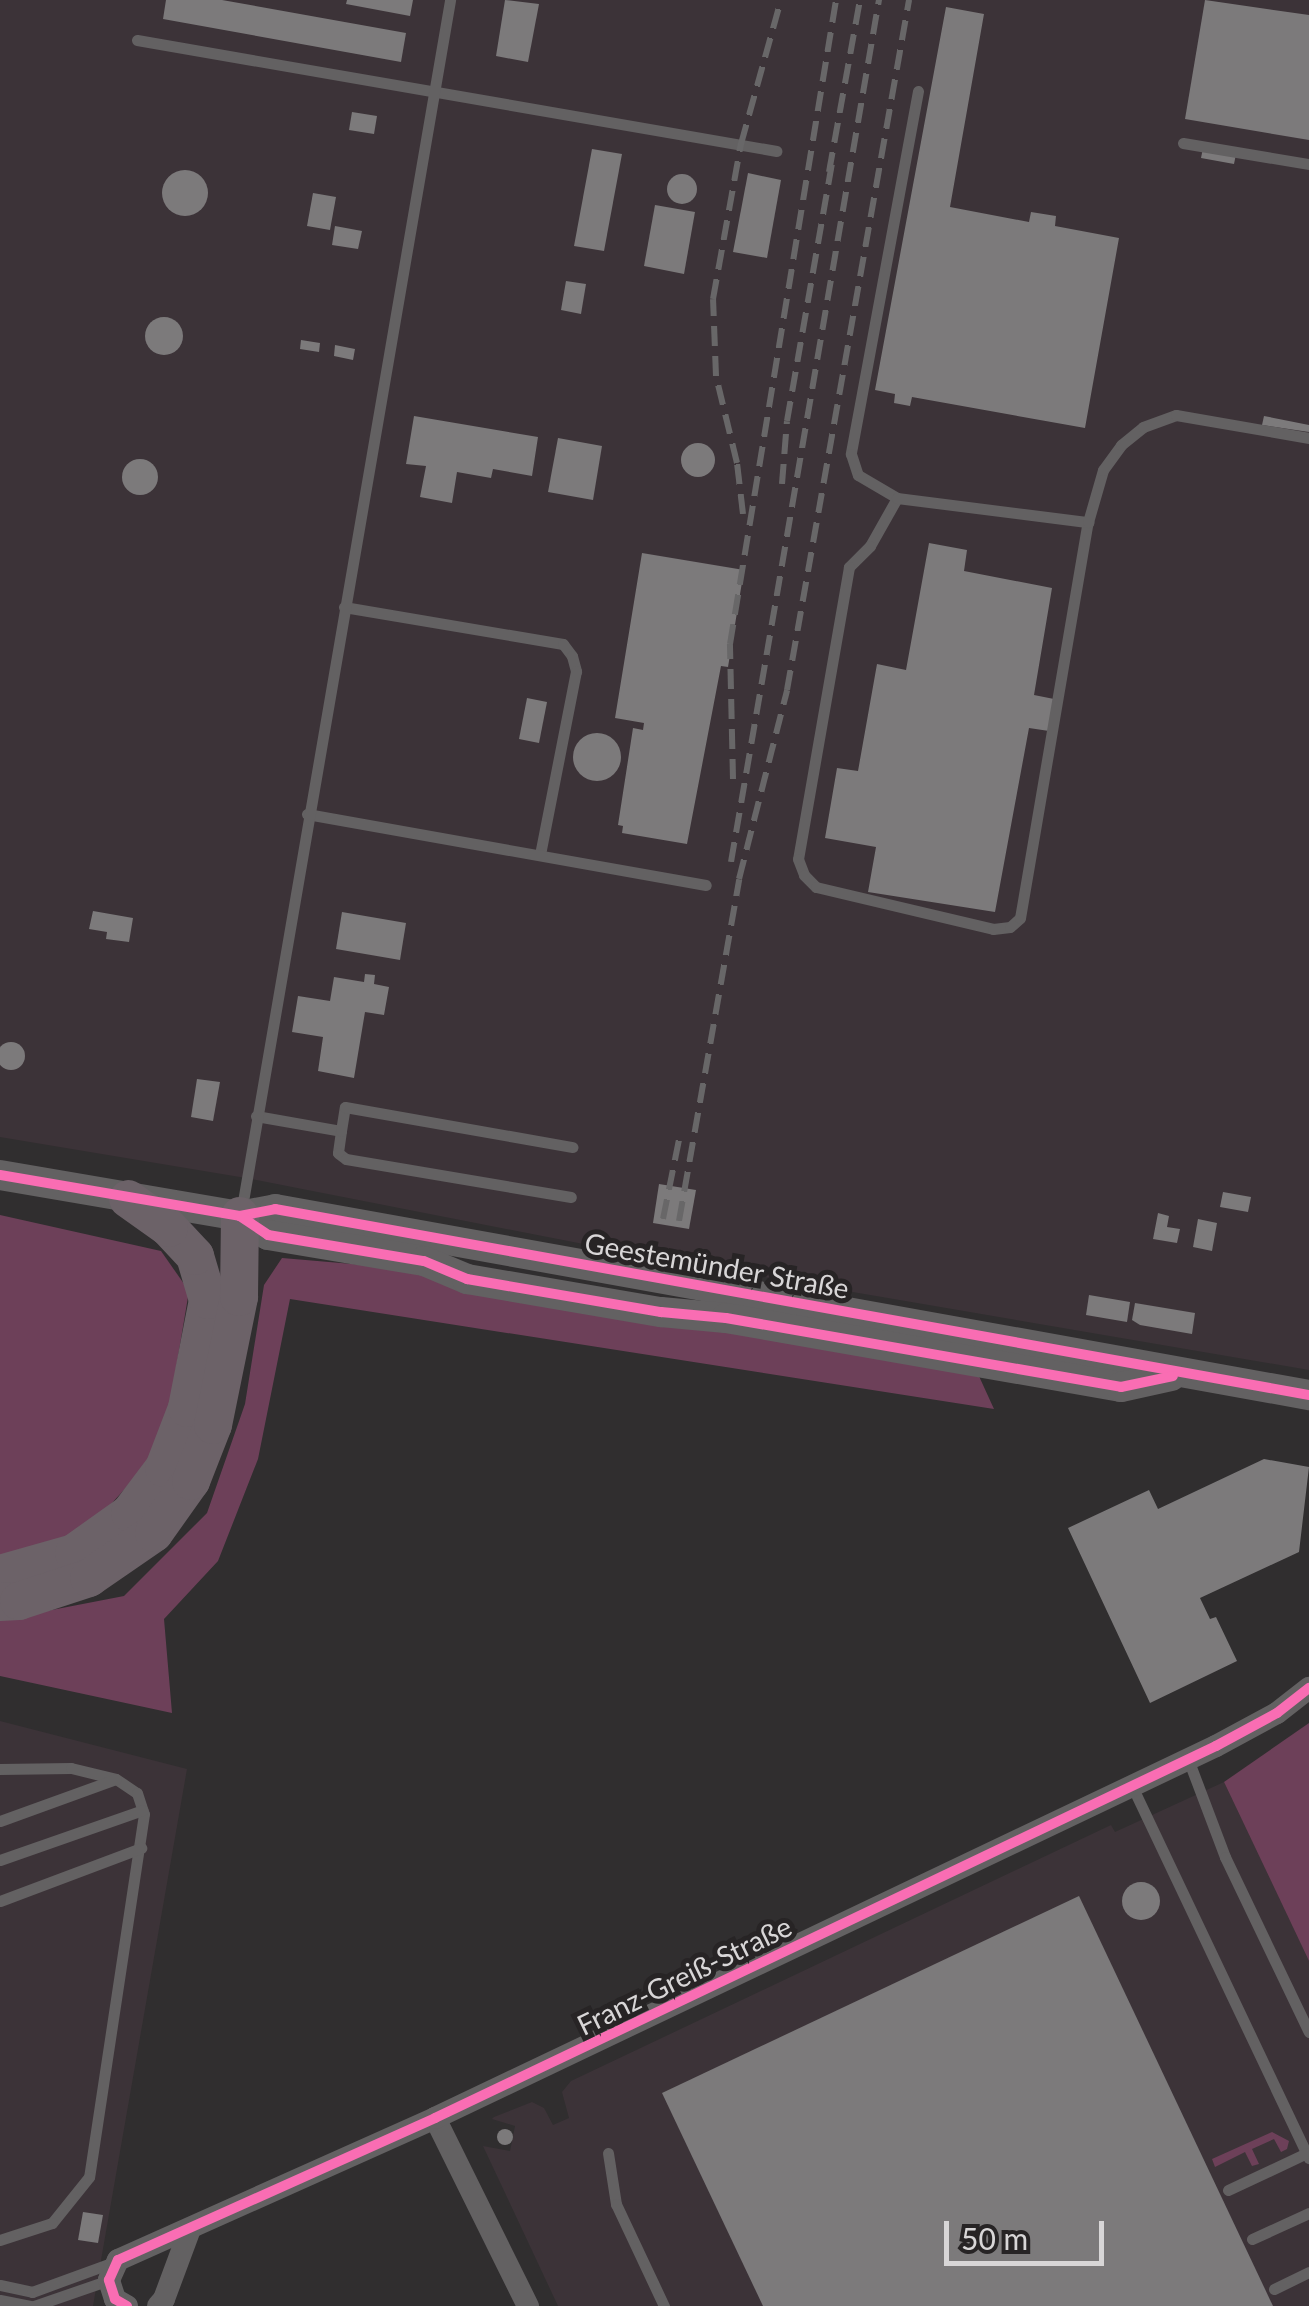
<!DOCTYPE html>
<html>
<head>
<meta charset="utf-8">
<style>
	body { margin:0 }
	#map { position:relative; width:1309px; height:2306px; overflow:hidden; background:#302e2f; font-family:Lato,sans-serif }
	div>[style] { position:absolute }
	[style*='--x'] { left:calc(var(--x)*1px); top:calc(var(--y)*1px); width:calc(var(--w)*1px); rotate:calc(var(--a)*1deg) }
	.built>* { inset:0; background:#3c3338 }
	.green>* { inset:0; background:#6d4059 }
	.building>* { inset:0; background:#7c7a7b }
	.round { border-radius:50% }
	.service>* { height:11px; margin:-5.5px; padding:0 5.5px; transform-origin:5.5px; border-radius:5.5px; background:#636162 }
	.minor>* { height:22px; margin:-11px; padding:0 11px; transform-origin:11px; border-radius:11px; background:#636162 }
	.tertiary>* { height:30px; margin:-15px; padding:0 15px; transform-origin:15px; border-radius:15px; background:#636162 }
	.trunk>* { height:38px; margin:-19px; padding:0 19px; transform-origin:19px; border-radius:19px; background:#6c6268 }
	.rail>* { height:6px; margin-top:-3px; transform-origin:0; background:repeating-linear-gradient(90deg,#686768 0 20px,transparent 0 30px) }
	.cycleway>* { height:10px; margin:-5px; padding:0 5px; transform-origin:5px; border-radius:5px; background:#f96db3 }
	span { translate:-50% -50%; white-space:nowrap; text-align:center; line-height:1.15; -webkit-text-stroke:10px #272425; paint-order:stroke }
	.street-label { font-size:28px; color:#d8d6d7 }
	.scale { position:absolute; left:944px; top:2221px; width:160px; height:45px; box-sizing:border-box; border:5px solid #d8d6d7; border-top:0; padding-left:12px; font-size:30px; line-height:35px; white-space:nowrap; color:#d8d6d7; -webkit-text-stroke:8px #272425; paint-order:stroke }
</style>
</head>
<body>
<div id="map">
	<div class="built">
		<div style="clip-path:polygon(0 0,1309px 0,1309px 1370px,660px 1259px,246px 1178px,0 1137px)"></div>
		<div style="clip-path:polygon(0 1721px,187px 1769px,93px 2306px,0 2306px)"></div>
		<div style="clip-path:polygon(1224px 1782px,1309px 1961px,1309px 2306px,558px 2306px,483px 2146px,510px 2151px,515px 2126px,492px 2119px,494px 2117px,532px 2102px,544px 2108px,553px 2125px,569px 2118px,562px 2092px,571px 2081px,1111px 1825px,1115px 1832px)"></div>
	</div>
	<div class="green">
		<div style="clip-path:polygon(0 1215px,161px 1251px,189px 1291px,168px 1416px,143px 1469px,102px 1514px,58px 1544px,0 1563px)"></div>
		<div style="clip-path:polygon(282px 1258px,411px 1269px,978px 1374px,994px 1409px,290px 1299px,258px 1459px,218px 1561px,164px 1619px,172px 1713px,0 1676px,0 1620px,124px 1596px,207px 1513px,245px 1404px,264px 1285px)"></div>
		<div style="clip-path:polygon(1309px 1723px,1309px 1961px,1224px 1782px)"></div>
		<div style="clip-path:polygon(1272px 2132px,1289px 2141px,1287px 2149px,1281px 2152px,1274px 2139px,1252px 2149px,1259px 2164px,1252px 2166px,1245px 2152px,1215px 2167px,1212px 2159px)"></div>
	</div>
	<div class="building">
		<div style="clip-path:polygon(166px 0,222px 0,406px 33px,401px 62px,163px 19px)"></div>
		<div style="clip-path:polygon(347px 0,413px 0,410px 16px,346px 4px)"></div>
		<div style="clip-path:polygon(505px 0,539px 4px,528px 62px,496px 56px)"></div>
		<div style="clip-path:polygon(1205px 0,1309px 15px,1309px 140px,1185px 119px)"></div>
		<div style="clip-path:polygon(946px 7px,984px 14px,950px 207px,1029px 222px,1031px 212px,1056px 216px,1055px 226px,1119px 238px,1085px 428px,912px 397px,910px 406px,894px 403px,895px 394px,875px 390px)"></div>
		<div style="clip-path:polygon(352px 112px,377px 116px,374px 134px,349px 130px)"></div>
		<div style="clip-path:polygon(1203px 148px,1236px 154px,1234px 164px,1201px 158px)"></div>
		<div style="clip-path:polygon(592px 149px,622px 154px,604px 251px,574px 246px)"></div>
		<div class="round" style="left:162px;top:170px;width:46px;height:46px"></div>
		<div style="clip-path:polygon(748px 173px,781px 180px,767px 258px,733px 252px)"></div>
		<div class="round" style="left:667px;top:174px;width:30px;height:30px"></div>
		<div style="clip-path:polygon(313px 193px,336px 197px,330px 230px,307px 226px)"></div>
		<div style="clip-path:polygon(655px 205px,695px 212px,684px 274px,644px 266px)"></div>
		<div style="clip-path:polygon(335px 226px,362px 231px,358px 249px,332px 245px)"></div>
		<div style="clip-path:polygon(566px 281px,586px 284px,581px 314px,561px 310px)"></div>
		<div class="round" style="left:145px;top:317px;width:38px;height:38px"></div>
		<div style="clip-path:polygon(301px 340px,320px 343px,319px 352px,300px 349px)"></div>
		<div style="clip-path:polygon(335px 345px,355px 349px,353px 360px,334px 356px)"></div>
		<div style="clip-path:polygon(414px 416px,538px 437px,532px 476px,493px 469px,491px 478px,457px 472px,452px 503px,420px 497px,426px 466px,406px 464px)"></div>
		<div style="clip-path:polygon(1264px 416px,1309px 425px,1309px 432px,1262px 425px)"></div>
		<div style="clip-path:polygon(558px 438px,602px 446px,593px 500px,548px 492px)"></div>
		<div class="round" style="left:681px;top:443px;width:34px;height:34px"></div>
		<div class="round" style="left:122px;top:459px;width:36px;height:36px"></div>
		<div style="clip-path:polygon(929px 543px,967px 550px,964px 571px,1052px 588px,1034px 695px,1054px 699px,1049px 731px,1029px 728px,995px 912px,868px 892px,876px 847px,825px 838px,837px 768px,858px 771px,877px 664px,906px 670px)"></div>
		<div style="clip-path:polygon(642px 553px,744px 570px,728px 667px,721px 666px,687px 844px,622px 833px,623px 826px,618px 825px,633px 728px,643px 730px,644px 723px,615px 718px)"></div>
		<div style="clip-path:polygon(527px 698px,547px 702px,539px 743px,519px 739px)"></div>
		<div class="round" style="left:573px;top:733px;width:48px;height:48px"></div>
		<div style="clip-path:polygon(93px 911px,133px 918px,129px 942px,106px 939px,107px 932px,89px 929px)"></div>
		<div style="clip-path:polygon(342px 912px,406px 923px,400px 960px,336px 949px)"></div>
		<div style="clip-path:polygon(365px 974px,375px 975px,374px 984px,389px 987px,384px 1015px,365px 1012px,354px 1078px,318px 1071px,323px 1037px,292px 1032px,298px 996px,330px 1001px,334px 977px,364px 982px)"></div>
		<div class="round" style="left:-3px;top:1042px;width:28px;height:28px"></div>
		<div style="clip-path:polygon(197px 1079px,220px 1082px,213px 1121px,191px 1117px)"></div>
		<div style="clip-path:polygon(659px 1184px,696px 1190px,689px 1229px,653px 1223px)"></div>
		<div style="clip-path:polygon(1223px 1192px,1251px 1197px,1248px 1212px,1220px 1207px)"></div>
		<div style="clip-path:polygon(1158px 1213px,1169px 1216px,1167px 1227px,1180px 1229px,1177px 1243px,1153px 1239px)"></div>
		<div style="clip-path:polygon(1198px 1219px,1217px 1223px,1212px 1251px,1193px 1247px)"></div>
		<div style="clip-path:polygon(1089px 1295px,1130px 1302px,1127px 1322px,1086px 1315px)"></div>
		<div style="clip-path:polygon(1135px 1303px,1195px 1313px,1192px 1334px,1140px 1325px,1132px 1320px)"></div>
		<div style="clip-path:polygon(1264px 1459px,1309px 1467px,1299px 1552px,1200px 1598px,1210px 1619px,1216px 1617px,1237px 1661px,1150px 1703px,1068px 1528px,1149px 1490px,1158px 1509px)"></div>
		<div class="round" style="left:1122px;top:1882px;width:38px;height:38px"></div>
		<div style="clip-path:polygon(1079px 1896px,1273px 2306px,763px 2306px,662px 2093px)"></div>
		<div class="round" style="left:497px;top:2129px;width:16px;height:16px"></div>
		<div style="clip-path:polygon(83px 2212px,103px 2215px,98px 2243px,78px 2240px)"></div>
	</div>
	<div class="service">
		<div style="--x:137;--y:40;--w:649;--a:9.85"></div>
		<div style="--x:918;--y:91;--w:369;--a:100.5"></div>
		<div style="--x:851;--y:454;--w:22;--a:72"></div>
		<div style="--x:858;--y:475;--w:45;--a:30.5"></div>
		<div style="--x:897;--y:498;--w:55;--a:119.4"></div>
		<div style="--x:870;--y:546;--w:30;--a:135"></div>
		<div style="--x:849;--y:567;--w:296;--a:99.9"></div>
		<div style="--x:798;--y:859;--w:17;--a:69"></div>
		<div style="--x:804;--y:875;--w:17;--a:45"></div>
		<div style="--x:816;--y:887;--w:182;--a:13.3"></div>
		<div style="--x:993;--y:929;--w:17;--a:-7"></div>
		<div style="--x:1010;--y:927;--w:13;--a:-42"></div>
		<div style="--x:1020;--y:918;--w:402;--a:-80.3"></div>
		<div style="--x:1183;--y:143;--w:128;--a:9.5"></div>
		<div style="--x:897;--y:498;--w:193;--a:7.2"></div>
		<div style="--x:1088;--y:522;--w:54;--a:-73.9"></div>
		<div style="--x:1103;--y:470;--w:31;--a:-54"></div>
		<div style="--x:1121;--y:445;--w:28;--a:-39"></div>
		<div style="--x:1143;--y:427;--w:35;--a:-20"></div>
		<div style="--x:1176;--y:415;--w:135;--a:9.8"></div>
		<div style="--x:344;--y:607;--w:222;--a:9.6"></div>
		<div style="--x:563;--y:644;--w:15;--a:53"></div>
		<div style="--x:572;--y:656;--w:16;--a:75"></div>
		<div style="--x:576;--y:671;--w:187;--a:101.1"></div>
		<div style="--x:307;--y:814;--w:405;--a:10.1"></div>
		<div style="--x:256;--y:1116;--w:86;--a:10"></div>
		<div style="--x:341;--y:1131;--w:22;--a:98"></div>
		<div style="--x:338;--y:1153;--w:10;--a:37"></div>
		<div style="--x:346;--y:1159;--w:228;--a:9.6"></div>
		<div style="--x:341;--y:1131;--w:24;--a:-81"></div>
		<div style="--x:345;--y:1107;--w:231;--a:10"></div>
		<div style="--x:241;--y:1213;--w:1231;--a:-80.22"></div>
		<div style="--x:1188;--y:1759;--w:105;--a:69.3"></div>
		<div style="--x:1225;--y:1857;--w:194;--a:64.4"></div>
		<div style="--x:0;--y:1769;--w:71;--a:-0.8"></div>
		<div style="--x:71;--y:1768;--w:46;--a:13.7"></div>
		<div style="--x:116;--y:1779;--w:25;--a:34"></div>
		<div style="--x:137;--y:1793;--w:22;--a:72"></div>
		<div style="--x:144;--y:1814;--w:367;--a:98.6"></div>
		<div style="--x:89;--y:2177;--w:59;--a:128.8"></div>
		<div style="--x:52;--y:2223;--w:55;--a:161.9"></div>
		<div style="--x:1132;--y:1786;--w:412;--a:64.6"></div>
		<div style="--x:0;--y:1821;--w:123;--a:-19.9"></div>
		<div style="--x:0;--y:1860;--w:151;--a:-19.3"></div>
		<div style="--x:0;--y:1901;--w:151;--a:-20.6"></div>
		<div style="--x:608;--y:2153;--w:52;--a:81.1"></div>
		<div style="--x:616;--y:2204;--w:113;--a:64.8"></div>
		<div style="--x:1228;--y:2190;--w:87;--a:-25.1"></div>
		<div style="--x:1252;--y:2239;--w:63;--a:-24.5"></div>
		<div style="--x:0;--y:2285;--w:33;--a:12"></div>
		<div style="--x:32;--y:2292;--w:87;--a:-20.1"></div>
		<div style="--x:1274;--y:2289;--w:39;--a:-26"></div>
		<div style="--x:0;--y:2300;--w:32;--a:11"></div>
		<div style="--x:34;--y:2306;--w:79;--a:-19.1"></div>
	</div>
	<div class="minor">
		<div style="--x:435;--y:2118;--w:210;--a:63.7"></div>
		<div style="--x:127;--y:2306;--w:14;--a:-150"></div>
		<div style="--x:115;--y:2299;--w:20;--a:-108"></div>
		<div style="--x:109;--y:2280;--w:22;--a:-66"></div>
		<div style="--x:118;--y:2260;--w:347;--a:-24.1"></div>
		<div style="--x:435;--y:2118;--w:865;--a:-25.47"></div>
		<div style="--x:1216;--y:1746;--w:69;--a:-28.4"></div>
		<div style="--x:1277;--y:1713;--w:41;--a:-38"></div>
		<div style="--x:158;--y:2306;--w:9;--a:-49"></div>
		<div style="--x:164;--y:2299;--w:75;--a:-69.6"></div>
	</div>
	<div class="tertiary">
		<div style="--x:0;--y:1175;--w:243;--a:9.7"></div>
		<div style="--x:240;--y:1216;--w:36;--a:-11"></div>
		<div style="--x:275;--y:1209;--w:1051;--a:10.2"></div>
		<div style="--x:240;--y:1216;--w:34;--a:34"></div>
		<div style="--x:268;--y:1235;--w:158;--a:9.5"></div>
		<div style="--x:424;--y:1261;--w:47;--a:22.7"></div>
		<div style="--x:467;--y:1279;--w:197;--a:9.7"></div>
		<div style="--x:661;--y:1312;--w:65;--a:5.3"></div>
		<div style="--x:726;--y:1318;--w:401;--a:9.9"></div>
		<div style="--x:1121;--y:1387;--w:51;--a:-12.4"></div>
	</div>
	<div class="trunk">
		<div style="--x:0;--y:1574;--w:77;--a:-15.8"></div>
		<div style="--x:74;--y:1553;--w:69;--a:-35.5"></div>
		<div style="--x:130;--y:1513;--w:56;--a:-52.9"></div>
		<div style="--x:164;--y:1468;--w:64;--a:-69"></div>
		<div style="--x:187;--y:1408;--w:110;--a:-79"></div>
		<div style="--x:208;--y:1300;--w:46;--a:-106.5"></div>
		<div style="--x:195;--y:1256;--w:38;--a:-133"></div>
		<div style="--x:169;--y:1228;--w:50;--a:-144.7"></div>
		<div style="--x:0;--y:1602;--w:19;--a:-3"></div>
		<div style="--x:19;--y:1601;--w:74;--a:-18.2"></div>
		<div style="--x:89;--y:1578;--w:79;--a:-34.7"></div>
		<div style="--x:154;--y:1533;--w:64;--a:-54.6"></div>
		<div style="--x:191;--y:1481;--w:60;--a:-68.6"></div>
		<div style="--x:213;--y:1425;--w:131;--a:-78.5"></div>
		<div style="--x:239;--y:1297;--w:81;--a:-89.3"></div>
	</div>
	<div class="rail">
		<div style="--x:829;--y:172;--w:175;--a:-79.8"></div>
		<div style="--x:782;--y:484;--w:63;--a:-85.5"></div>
		<div style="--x:787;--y:421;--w:267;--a:-80.1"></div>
		<div style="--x:743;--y:514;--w:51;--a:-96.7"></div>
		<div style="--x:737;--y:463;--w:89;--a:-103.6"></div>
		<div style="--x:716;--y:376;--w:77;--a:-92.2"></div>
		<div style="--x:713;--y:299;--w:158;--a:-79.8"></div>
		<div style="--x:741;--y:144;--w:149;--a:-74.5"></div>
		<div style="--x:733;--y:779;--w:135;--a:-91.3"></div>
		<div style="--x:730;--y:644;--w:653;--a:-80.65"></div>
		<div style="--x:731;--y:862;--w:875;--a:-80.26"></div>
		<div style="--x:663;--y:1219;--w:81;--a:-78.6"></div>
		<div style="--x:679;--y:1221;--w:347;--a:-80"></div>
		<div style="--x:739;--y:879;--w:195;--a:-75.7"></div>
		<div style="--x:787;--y:690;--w:701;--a:-79.97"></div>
	</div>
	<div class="cycleway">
		<div style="--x:0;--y:1175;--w:243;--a:9.7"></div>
		<div style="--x:240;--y:1216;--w:36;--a:-11"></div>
		<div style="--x:275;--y:1209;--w:1051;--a:10.2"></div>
		<div style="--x:240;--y:1216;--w:34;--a:34"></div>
		<div style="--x:268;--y:1235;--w:158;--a:9.5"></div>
		<div style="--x:424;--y:1261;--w:47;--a:22.7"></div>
		<div style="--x:467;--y:1279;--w:197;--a:9.7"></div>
		<div style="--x:661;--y:1312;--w:65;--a:5.3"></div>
		<div style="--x:726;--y:1318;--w:401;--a:9.9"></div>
		<div style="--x:1121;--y:1387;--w:53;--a:-11.9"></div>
		<div style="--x:127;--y:2306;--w:14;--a:-150"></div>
		<div style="--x:115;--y:2299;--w:20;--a:-108"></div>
		<div style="--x:109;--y:2280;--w:22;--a:-66"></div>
		<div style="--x:118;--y:2260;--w:347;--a:-24.1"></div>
		<div style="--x:435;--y:2118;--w:865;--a:-25.47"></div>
		<div style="--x:1216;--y:1746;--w:69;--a:-28.4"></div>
		<div style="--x:1277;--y:1713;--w:41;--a:-38"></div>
	</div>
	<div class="street-label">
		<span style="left:717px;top:1265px;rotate:10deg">Geestemünder Straße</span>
		<span style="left:684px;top:1975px;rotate:-26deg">Franz-Greiß-Straße</span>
	</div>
	<div class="scale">50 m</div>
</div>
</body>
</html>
